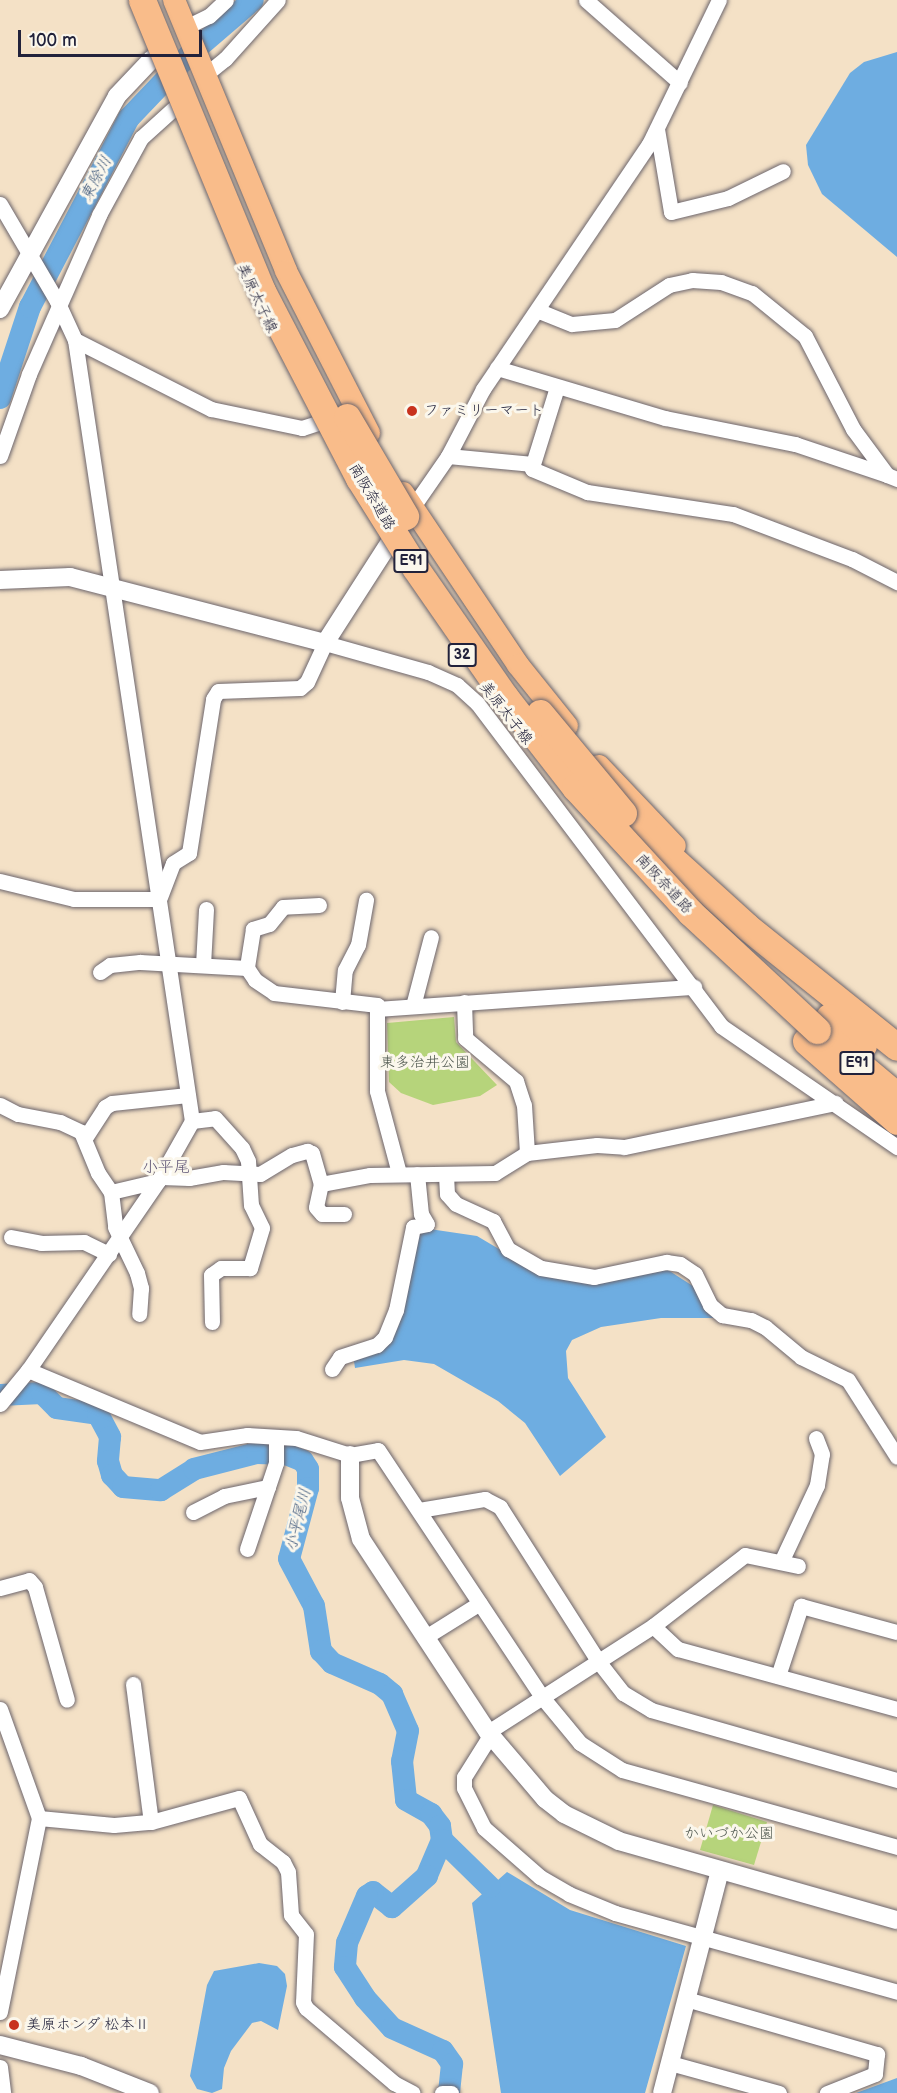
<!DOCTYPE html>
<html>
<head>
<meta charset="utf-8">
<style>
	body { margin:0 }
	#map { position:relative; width:897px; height:2093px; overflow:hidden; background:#f4e1c6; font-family:"Balsamiq Sans","Klee One",sans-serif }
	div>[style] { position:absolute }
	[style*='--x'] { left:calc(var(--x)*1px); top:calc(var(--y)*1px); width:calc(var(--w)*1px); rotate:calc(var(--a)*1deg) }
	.green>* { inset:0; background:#b6d47b }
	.water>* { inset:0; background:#6eade1 }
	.river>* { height:22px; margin:-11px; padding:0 11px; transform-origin:11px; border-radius:11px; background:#6eade1 }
	.roads { filter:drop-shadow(0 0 2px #6c656c) drop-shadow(0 0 2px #6c656c) }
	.minor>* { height:15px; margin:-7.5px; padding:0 7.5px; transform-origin:7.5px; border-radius:7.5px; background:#fff }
	.tertiary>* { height:18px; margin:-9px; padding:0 9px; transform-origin:9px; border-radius:9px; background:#fff }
	.primary>* { height:22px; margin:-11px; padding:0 11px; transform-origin:11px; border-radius:11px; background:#f9bc8a }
	.motorway>* { height:27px; margin:-13.5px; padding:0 13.5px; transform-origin:13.5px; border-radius:13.5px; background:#f9bc8a }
	.bridges { filter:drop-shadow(0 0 2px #6c656c) drop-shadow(0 0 2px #6c656c) }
	.motorway-bridge>* { height:27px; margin:-13.5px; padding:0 13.5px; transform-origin:13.5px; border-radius:13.5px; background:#f9bc8a }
	.dots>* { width:16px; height:16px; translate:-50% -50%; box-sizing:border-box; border:3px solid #fbf7ec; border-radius:50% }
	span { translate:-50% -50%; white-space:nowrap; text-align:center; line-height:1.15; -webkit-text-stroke:6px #fbf7ec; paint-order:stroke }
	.shield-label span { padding:2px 4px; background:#fbf7ec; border:2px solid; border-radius:4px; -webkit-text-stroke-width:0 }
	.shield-label { font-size:14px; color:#22223b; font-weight:700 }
	.street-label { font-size:15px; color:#22223b }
	.poi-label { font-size:15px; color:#22223b }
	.left { translate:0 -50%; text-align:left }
	.park-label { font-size:15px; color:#4e574e }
	.water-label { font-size:16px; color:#405a7d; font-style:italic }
	.neighbourhood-label { font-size:16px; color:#5d5374 }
	.scale { position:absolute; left:18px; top:30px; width:184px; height:27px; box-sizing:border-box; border:3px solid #22223b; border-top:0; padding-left:8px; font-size:18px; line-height:21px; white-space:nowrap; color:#22223b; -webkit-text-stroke:4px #fbf7ec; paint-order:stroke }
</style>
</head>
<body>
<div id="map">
	<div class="green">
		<div style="clip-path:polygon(454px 1017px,456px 1042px,497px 1085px,480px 1096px,433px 1105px,401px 1093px,389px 1082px,387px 1023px)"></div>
		<div style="clip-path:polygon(713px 1805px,767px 1822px,754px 1865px,700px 1850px)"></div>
	</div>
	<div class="water">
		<div style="clip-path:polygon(897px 52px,897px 257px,822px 194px,808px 165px,806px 145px,850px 73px,864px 62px)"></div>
		<div style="clip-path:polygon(416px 1227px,477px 1236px,504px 1252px,604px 1281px,668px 1270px,696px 1288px,719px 1318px,661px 1318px,601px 1327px,572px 1340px,566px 1351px,568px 1378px,606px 1437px,560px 1476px,525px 1423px,498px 1401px,434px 1364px,404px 1360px,355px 1368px,353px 1355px,385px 1346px)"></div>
		<div style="clip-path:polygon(507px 1872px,570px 1910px,686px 1946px,645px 2093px,501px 2093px,472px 1903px)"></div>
		<div style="clip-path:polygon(259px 1963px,277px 1966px,285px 1974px,287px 1986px,278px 2030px,261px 2021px,252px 2023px,231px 2051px,224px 2068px,222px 2089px,212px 2093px,197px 2089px,190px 2076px,207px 1985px,214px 1971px)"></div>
		<div style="clip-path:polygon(897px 2078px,897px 2093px,856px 2093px)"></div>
	</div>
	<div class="river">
		<div style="--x:0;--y:398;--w:96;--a:-71.8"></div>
		<div style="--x:30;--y:307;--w:213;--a:-62.4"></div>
		<div style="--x:129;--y:118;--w:87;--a:-46.4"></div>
		<div style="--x:189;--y:55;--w:84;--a:-40.7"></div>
		<div style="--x:0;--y:1395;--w:42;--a:-2.7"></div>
		<div style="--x:42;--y:1393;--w:21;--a:45"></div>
		<div style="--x:57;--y:1408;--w:41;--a:8.3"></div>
		<div style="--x:98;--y:1414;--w:26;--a:62"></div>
		<div style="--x:110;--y:1437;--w:24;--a:95"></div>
		<div style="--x:108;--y:1461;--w:15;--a:74"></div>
		<div style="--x:112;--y:1475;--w:16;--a:47"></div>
		<div style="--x:123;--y:1487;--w:38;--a:5"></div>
		<div style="--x:161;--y:1490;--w:39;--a:-32"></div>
		<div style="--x:194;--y:1469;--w:65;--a:-14.3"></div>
		<div style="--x:257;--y:1453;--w:29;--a:2"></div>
		<div style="--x:286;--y:1454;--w:18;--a:22"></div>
		<div style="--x:303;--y:1461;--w:9;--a:58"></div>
		<div style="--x:308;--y:1469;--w:19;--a:90"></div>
		<div style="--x:308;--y:1488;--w:73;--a:105"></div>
		<div style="--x:289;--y:1559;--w:53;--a:62"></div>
		<div style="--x:314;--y:1606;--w:46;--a:81.2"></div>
		<div style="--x:321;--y:1651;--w:16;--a:47"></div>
		<div style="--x:332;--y:1663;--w:52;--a:23.6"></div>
		<div style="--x:380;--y:1684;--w:16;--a:40"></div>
		<div style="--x:392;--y:1694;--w:40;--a:66.6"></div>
		<div style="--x:408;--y:1731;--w:31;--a:101"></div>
		<div style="--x:402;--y:1761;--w:39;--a:84"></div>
		<div style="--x:406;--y:1800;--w:29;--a:29"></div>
		<div style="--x:431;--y:1814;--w:15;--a:53"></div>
		<div style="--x:440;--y:1826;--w:14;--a:82"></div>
		<div style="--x:442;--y:1840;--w:39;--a:113"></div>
		<div style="--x:427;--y:1876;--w:47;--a:138.5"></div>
		<div style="--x:392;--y:1907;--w:24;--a:-142"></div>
		<div style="--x:373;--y:1892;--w:7;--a:146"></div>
		<div style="--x:367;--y:1896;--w:51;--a:113.1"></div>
		<div style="--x:347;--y:1943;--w:24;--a:95"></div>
		<div style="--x:345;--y:1967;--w:37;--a:57"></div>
		<div style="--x:365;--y:1998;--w:40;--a:48"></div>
		<div style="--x:392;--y:2028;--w:56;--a:24.3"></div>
		<div style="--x:443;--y:2051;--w:16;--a:55"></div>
		<div style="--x:452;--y:2064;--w:29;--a:96"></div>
		<div style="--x:442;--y:1840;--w:67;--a:44.4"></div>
	</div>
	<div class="roads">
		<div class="minor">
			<div style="--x:586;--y:0;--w:125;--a:41.4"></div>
			<div style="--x:186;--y:27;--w:25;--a:-26"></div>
			<div style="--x:209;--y:16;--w:23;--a:-43"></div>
			<div style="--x:205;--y:75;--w:26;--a:-39"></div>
			<div style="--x:225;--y:59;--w:79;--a:-48.1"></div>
			<div style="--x:657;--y:129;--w:84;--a:80.4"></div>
			<div style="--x:671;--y:212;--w:59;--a:-13.8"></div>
			<div style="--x:728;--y:198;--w:61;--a:-26.1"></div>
			<div style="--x:0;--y:204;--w:113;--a:59.6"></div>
			<div style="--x:57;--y:301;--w:43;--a:65.2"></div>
			<div style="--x:75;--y:340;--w:790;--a:81.48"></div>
			<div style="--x:192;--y:1121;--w:69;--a:119.5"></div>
			<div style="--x:158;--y:1181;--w:229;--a:124.5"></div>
			<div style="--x:28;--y:1370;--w:44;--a:129.5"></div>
			<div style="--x:539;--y:311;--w:35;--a:22"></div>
			<div style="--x:572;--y:324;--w:43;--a:-5.3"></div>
			<div style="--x:615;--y:320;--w:64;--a:-32.9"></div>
			<div style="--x:669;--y:285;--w:24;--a:-12"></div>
			<div style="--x:692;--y:280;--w:29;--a:4"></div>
			<div style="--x:721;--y:282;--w:33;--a:20"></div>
			<div style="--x:752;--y:293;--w:68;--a:39.1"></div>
			<div style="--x:805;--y:336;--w:105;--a:62.7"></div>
			<div style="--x:853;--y:429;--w:57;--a:53.5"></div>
			<div style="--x:887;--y:475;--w:11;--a:22"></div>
			<div style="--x:75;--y:340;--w:153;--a:26.9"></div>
			<div style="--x:211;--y:409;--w:93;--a:11.8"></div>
			<div style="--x:302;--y:428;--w:16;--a:-18"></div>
			<div style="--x:497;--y:368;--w:175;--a:16.6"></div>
			<div style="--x:665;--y:418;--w:133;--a:11.3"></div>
			<div style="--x:795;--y:444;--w:97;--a:18.6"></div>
			<div style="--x:0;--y:456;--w:87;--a:-70.5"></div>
			<div style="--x:29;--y:374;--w:174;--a:-66.2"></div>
			<div style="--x:99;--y:215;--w:88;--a:-61.4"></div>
			<div style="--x:141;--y:138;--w:43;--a:-42.2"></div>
			<div style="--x:448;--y:456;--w:85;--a:5.4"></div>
			<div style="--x:533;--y:464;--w:81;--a:-72.7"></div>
			<div style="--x:533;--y:464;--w:5;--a:101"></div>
			<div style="--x:532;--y:469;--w:60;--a:22.7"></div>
			<div style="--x:587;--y:492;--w:148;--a:8.6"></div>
			<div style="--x:733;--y:514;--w:127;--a:20.7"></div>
			<div style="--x:852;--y:559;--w:51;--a:27.1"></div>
			<div style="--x:412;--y:508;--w:63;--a:-55.3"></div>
			<div style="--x:448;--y:456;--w:76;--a:-62.4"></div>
			<div style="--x:483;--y:389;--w:296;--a:-55.9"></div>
			<div style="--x:649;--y:144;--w:160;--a:-64.1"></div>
			<div style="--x:0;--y:881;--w:76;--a:13.7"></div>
			<div style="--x:74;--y:899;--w:85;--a:0"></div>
			<div style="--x:160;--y:897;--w:36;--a:-69"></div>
			<div style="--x:173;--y:863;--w:19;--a:-32"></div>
			<div style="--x:189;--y:853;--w:156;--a:-81.1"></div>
			<div style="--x:213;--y:699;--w:9;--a:-58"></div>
			<div style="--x:218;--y:691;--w:82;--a:-2.1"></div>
			<div style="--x:300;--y:688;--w:9;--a:-41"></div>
			<div style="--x:307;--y:682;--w:43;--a:-65.2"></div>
			<div style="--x:325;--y:643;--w:107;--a:15.7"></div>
			<div style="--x:428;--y:672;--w:32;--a:24"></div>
			<div style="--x:457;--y:685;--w:27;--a:42"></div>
			<div style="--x:477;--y:703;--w:405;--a:52.9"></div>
			<div style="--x:721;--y:1026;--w:214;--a:34.5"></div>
			<div style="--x:319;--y:905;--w:36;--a:177"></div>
			<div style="--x:283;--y:907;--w:22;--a:129"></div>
			<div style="--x:269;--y:924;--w:17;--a:163"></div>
			<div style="--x:253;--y:929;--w:39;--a:99"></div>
			<div style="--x:247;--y:968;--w:14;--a:56"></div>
			<div style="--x:255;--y:980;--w:23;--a:34"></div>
			<div style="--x:274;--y:993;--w:104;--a:6.6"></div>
			<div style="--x:377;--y:1005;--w:86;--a:90"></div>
			<div style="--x:377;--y:1091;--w:85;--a:75"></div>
			<div style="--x:203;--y:965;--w:56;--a:-86.9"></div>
			<div style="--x:100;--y:972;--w:12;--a:-35"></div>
			<div style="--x:110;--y:965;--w:30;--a:-6"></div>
			<div style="--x:140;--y:962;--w:107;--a:3.2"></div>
			<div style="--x:342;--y:1002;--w:32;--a:-85"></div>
			<div style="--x:345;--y:970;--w:28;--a:-63"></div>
			<div style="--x:358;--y:945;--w:46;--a:-79.9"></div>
			<div style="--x:464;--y:1002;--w:36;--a:88"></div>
			<div style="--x:465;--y:1038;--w:67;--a:40.1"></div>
			<div style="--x:516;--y:1081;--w:25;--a:72"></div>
			<div style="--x:524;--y:1105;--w:48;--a:86.4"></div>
			<div style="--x:413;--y:1006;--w:71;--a:-75.4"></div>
			<div style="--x:377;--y:1009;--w:318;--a:-4"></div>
			<div style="--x:0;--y:1105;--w:20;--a:27"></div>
			<div style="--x:18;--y:1114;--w:43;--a:10.8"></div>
			<div style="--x:60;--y:1122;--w:23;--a:25"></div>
			<div style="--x:81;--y:1132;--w:44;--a:67.5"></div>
			<div style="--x:98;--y:1173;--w:23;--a:56"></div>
			<div style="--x:111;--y:1192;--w:35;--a:83"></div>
			<div style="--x:115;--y:1227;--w:51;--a:64.4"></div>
			<div style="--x:137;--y:1273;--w:16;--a:75"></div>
			<div style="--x:141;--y:1288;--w:26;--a:94"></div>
			<div style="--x:192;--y:1121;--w:23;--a:-7"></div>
			<div style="--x:215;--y:1118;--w:40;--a:48"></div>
			<div style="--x:242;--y:1148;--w:14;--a:65"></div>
			<div style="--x:248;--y:1161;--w:44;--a:86.1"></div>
			<div style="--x:251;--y:1205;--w:25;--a:64"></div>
			<div style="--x:262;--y:1228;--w:42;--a:106.7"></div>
			<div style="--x:250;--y:1268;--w:29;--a:180"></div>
			<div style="--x:221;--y:1268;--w:12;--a:145"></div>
			<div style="--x:211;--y:1275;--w:47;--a:88.8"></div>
			<div style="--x:85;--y:1138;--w:37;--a:-57"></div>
			<div style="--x:105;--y:1107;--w:8;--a:-30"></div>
			<div style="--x:112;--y:1103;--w:76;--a:-6"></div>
			<div style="--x:446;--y:1175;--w:19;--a:87"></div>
			<div style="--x:447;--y:1194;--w:13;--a:48"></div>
			<div style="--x:456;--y:1204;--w:41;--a:24.7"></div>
			<div style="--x:493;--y:1221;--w:32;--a:62"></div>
			<div style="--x:508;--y:1249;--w:38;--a:30"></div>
			<div style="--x:541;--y:1268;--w:54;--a:9.6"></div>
			<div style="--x:594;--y:1277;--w:74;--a:-11.8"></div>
			<div style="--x:666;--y:1262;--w:14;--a:8"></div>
			<div style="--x:680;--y:1264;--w:18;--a:34"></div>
			<div style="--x:695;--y:1274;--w:34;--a:64"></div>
			<div style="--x:710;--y:1305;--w:16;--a:40"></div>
			<div style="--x:722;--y:1315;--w:29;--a:10"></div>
			<div style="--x:751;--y:1320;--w:16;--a:27"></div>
			<div style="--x:765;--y:1327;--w:47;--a:39.8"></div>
			<div style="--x:801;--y:1357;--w:52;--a:26.1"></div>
			<div style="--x:848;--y:1380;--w:91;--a:57.5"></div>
			<div style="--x:161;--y:1177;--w:28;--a:2"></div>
			<div style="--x:189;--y:1178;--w:35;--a:-10"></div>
			<div style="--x:223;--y:1172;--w:37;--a:3"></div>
			<div style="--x:260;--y:1174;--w:37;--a:-31"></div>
			<div style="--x:292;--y:1155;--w:16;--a:-15"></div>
			<div style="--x:307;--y:1151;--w:5;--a:22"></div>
			<div style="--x:312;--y:1153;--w:32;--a:74"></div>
			<div style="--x:111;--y:1192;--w:48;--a:-13.2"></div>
			<div style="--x:344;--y:1214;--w:22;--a:180"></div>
			<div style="--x:322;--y:1214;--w:9;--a:-131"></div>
			<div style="--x:316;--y:1207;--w:24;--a:-78"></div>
			<div style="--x:321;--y:1184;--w:50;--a:-10.4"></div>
			<div style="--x:370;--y:1175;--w:125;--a:-0.9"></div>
			<div style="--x:495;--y:1173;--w:38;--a:-32"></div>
			<div style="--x:527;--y:1153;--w:70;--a:-6.5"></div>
			<div style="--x:597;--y:1145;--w:27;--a:4"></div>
			<div style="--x:624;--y:1147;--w:216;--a:-11.8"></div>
			<div style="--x:11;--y:1237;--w:31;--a:11"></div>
			<div style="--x:41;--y:1243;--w:43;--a:-1.3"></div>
			<div style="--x:84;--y:1242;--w:28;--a:26"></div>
			<div style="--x:332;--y:1369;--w:14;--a:-56"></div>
			<div style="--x:340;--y:1357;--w:39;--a:-18"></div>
			<div style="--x:377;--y:1345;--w:11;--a:-45"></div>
			<div style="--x:385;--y:1337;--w:29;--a:-68"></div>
			<div style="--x:396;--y:1310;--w:85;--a:-78.4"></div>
			<div style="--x:413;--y:1227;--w:14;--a:-12"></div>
			<div style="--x:427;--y:1224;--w:12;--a:-121"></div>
			<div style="--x:421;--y:1214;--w:40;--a:-95.7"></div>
			<div style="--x:28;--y:1370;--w:186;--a:22.7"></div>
			<div style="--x:200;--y:1442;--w:48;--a:-8.5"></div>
			<div style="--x:247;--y:1435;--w:49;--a:3.5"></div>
			<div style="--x:296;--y:1438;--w:57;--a:17.5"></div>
			<div style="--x:350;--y:1455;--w:28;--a:-10"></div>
			<div style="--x:378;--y:1450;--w:296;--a:56.4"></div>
			<div style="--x:542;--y:1697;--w:60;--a:50.4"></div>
			<div style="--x:580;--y:1743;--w:50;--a:32.7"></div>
			<div style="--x:622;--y:1770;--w:286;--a:15.6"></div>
			<div style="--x:419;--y:1510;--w:67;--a:-9.5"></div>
			<div style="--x:485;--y:1499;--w:17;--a:28"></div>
			<div style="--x:500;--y:1507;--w:183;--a:57.5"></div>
			<div style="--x:598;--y:1661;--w:41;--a:52"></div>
			<div style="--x:623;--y:1693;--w:33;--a:31"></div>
			<div style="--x:651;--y:1710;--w:256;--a:15.9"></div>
			<div style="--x:193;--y:1512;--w:35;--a:-27"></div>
			<div style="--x:224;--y:1496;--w:45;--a:-11.6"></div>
			<div style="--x:247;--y:1549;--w:91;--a:-71.4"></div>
			<div style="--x:276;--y:1463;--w:26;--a:-90"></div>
			<div style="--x:781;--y:1562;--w:85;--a:-64.9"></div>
			<div style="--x:817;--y:1485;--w:31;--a:-81"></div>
			<div style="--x:822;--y:1454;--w:17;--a:-111"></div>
			<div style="--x:0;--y:1588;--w:30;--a:-15"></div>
			<div style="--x:29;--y:1580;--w:9;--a:49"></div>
			<div style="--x:35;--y:1587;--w:117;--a:74.2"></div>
			<div style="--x:653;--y:1626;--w:34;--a:43"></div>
			<div style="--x:678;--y:1649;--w:227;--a:15.3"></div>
			<div style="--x:427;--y:1636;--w:62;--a:-31.9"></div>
			<div style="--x:778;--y:1676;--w:74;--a:-71.8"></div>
			<div style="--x:801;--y:1606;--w:99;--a:15.2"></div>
			<div style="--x:133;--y:1684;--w:139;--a:82.6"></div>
			<div style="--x:0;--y:1709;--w:116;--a:70.3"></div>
			<div style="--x:39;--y:1818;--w:198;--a:101.4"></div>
			<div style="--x:488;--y:1732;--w:196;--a:-32.7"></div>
			<div style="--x:653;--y:1626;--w:116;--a:-37.7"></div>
			<div style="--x:745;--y:1555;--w:54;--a:11.7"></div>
			<div style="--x:491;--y:1734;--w:51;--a:122.1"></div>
			<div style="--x:464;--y:1777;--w:11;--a:90"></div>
			<div style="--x:464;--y:1788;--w:45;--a:63.4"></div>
			<div style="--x:484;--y:1828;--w:74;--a:41.2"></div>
			<div style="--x:540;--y:1877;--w:34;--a:30"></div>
			<div style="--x:569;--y:1894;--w:50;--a:22.4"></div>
			<div style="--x:615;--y:1913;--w:293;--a:15.6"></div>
			<div style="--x:39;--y:1818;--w:75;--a:5.3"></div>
			<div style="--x:114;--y:1825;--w:37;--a:-5"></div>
			<div style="--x:151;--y:1822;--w:91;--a:-15.3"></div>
			<div style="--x:239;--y:1798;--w:51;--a:65.5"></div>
			<div style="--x:260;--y:1844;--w:29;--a:38"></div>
			<div style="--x:283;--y:1862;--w:11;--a:63"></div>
			<div style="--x:288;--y:1872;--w:43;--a:86"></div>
			<div style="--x:291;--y:1915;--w:24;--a:52"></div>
			<div style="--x:306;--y:1934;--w:68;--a:92.5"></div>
			<div style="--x:303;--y:2002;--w:7;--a:63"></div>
			<div style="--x:306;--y:2008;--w:116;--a:40.4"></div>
			<div style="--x:394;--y:2083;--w:21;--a:28"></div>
			<div style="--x:686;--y:1999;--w:199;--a:16.1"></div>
			<div style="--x:877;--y:2054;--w:20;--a:96"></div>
			<div style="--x:875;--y:2074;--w:52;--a:158.4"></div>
			<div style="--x:670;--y:2063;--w:113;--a:15.4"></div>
			<div style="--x:0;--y:2067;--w:26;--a:83"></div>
			<div style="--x:442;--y:2093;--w:9;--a:0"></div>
		</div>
		<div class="tertiary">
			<div style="--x:0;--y:309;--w:243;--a:-61.2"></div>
			<div style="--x:117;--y:96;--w:51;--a:-46.6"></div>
			<div style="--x:0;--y:580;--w:70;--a:-2.5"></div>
			<div style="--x:70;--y:577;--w:263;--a:14.5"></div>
			<div style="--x:325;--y:643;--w:139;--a:-57.3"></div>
			<div style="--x:350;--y:1455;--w:43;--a:90"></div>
			<div style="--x:350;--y:1498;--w:42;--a:75"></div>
			<div style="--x:361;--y:1539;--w:231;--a:56.7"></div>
			<div style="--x:488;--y:1732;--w:88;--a:49.6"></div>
			<div style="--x:545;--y:1799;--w:24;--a:38"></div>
			<div style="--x:564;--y:1814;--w:61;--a:26.1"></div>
			<div style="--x:619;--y:1841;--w:289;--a:15.9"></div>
			<div style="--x:0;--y:2045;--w:84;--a:14.5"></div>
			<div style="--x:81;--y:2066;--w:74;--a:21.4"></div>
			<div style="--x:662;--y:2093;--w:230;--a:-75.4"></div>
		</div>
		<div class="primary">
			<div style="--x:174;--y:0;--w:293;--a:67.5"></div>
			<div style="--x:286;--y:271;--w:182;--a:62.9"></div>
			<div style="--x:403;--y:493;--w:207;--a:56.2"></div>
			<div style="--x:518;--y:665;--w:78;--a:51.2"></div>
			<div style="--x:599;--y:766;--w:110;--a:46.5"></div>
		</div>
		<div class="motorway">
			<div style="--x:626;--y:817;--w:162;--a:42.2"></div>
			<div style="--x:746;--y:926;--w:193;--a:38.7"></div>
			<div style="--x:829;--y:1017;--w:44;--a:39.5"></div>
			<div style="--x:829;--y:1039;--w:89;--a:40"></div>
			<div style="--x:806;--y:1041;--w:121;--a:41.3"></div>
		</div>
	</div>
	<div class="bridges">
		<div class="motorway-bridge">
			<div style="--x:142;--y:0;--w:315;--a:67.6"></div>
			<div style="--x:262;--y:291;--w:211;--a:62.6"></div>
			<div style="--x:359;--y:478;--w:107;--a:57.9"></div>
			<div style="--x:416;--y:569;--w:156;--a:55.2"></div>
			<div style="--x:505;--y:697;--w:114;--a:52.1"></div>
			<div style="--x:575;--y:787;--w:171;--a:47.4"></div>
			<div style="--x:691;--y:913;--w:172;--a:42.9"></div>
			<div style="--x:347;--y:417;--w:115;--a:59.6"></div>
			<div style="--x:540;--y:713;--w:130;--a:50.3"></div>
		</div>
	</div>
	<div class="dots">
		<div style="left:412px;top:411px;background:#c8321e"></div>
		<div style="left:14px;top:2025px;background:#c8321e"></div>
	</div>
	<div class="shield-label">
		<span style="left:411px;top:561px">E91</span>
		<span style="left:462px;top:655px">32</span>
		<span style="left:857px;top:1063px">E91</span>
	</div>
	<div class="street-label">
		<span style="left:257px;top:298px;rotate:65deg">美原太子線</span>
		<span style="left:372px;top:497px;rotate:59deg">南阪奈道路</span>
		<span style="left:506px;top:713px;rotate:52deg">美原太子線</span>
		<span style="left:664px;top:884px;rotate:47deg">南阪奈道路</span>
	</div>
	<div class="poi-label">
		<span class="left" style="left:424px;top:411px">ファミリーマート</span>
		<span class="left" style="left:26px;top:2025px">美原ホンダ 松本Ⅱ</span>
	</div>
	<div class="park-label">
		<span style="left:425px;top:1063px">東多治井公園</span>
		<span style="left:729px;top:1834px">かいづか公園</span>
	</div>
	<div class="water-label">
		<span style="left:97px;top:179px;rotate:-62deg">東除川</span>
		<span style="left:299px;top:1520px;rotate:-76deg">小平尾川</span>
	</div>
	<div class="neighbourhood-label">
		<span style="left:166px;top:1168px">小平尾</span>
	</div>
	<div class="scale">100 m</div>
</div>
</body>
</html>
